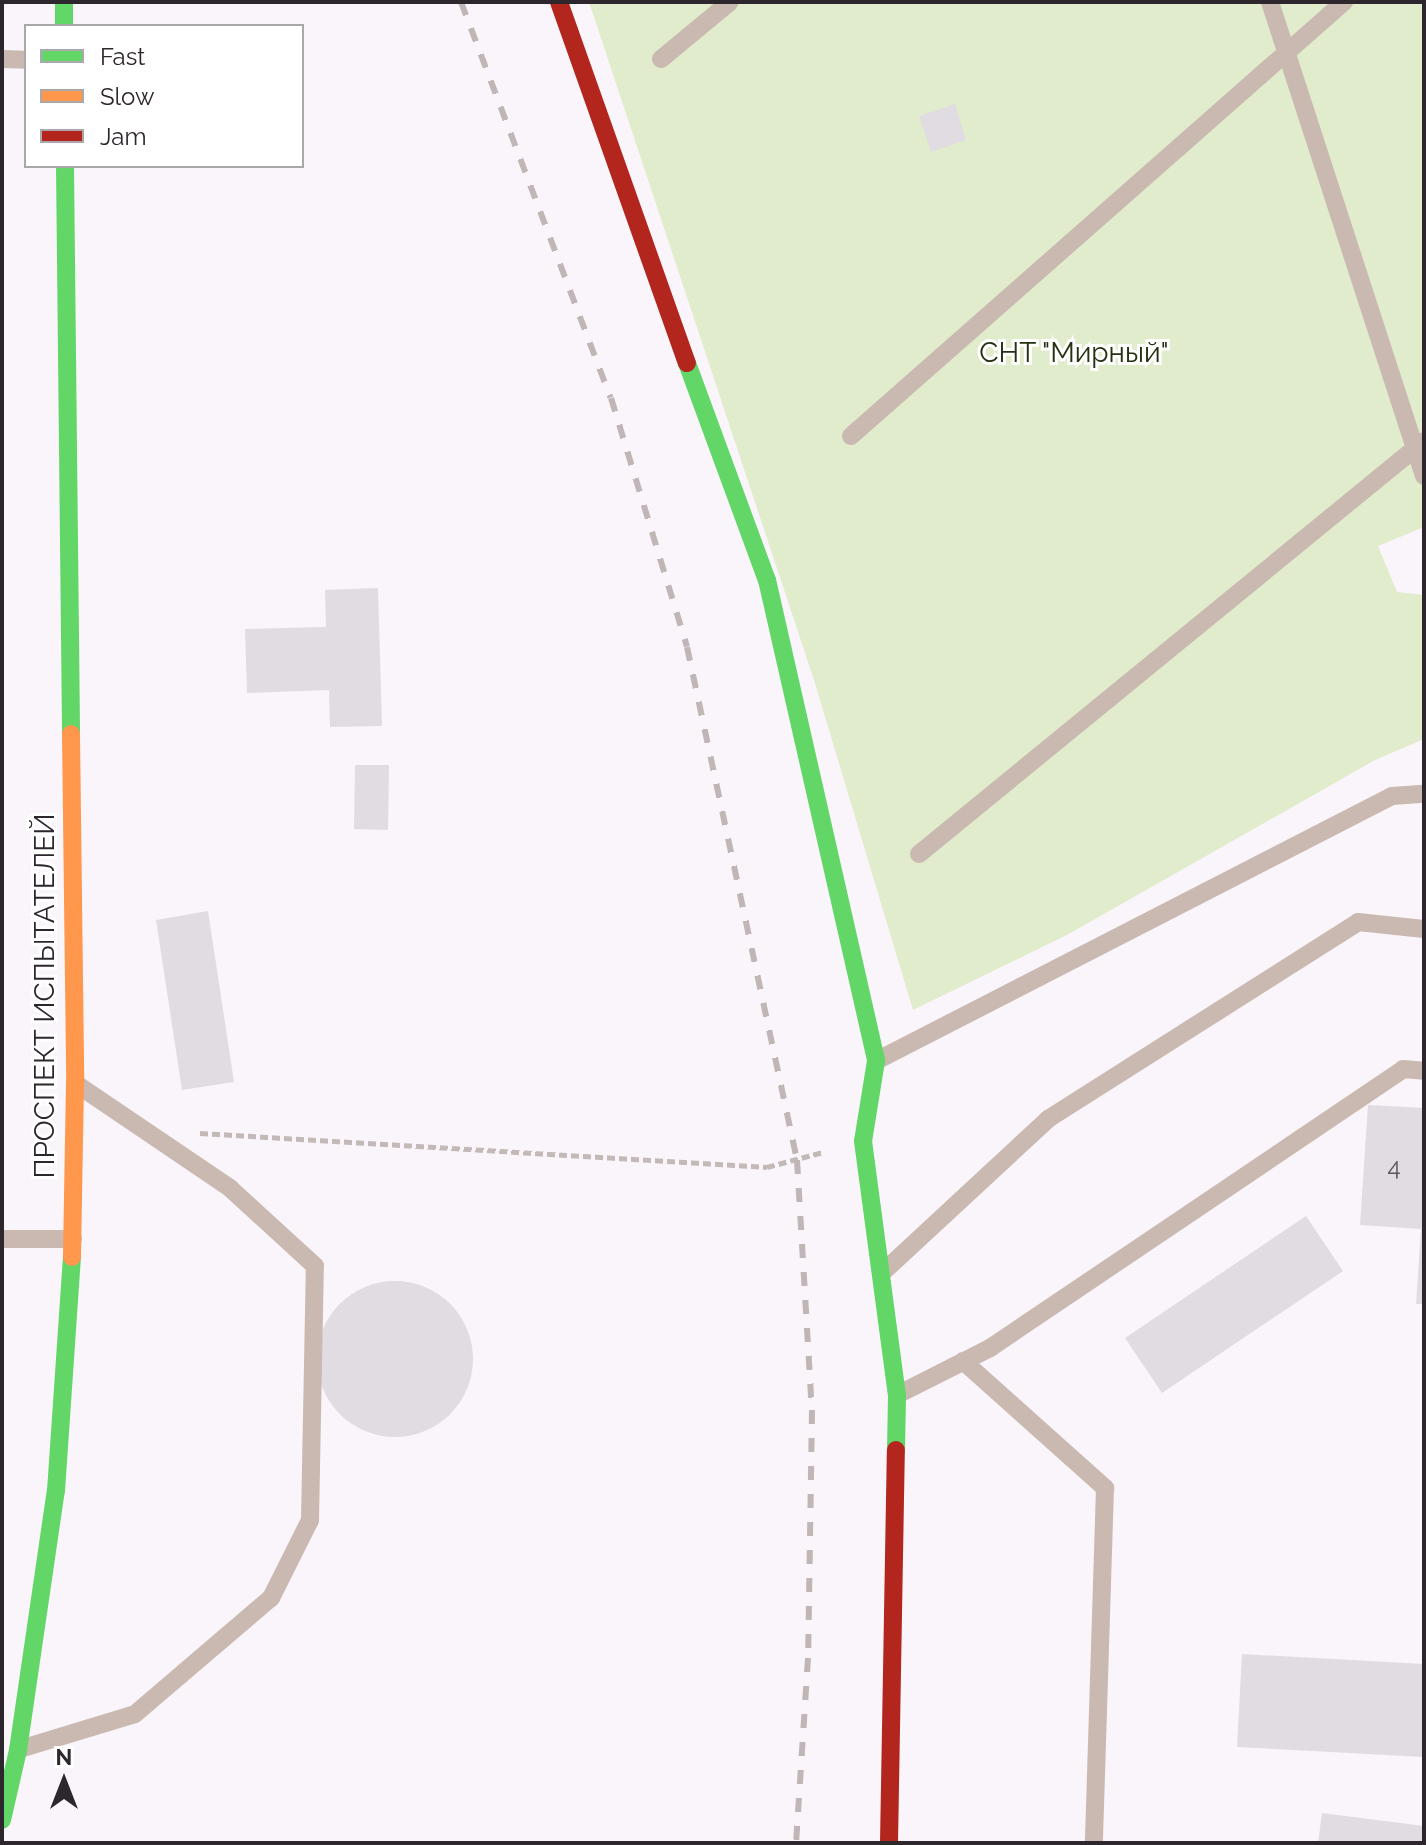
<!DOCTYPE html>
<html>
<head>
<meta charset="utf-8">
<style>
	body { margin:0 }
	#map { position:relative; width:1426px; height:1845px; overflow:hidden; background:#faf5fa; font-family:Raleway,sans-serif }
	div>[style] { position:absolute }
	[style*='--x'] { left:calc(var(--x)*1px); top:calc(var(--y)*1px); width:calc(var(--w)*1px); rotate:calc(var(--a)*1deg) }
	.green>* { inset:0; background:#e0eccb }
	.building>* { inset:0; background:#e1dce1 }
	.round { border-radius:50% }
	.path>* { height:5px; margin-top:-2.5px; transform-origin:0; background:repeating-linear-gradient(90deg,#c3b9b6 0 8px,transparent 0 12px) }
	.lane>* { height:18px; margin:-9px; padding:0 9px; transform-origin:9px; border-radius:9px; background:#cab9b0 }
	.fast>* { height:18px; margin:-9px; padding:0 9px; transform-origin:9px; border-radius:9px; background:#63d668 }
	.slow>* { height:18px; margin:-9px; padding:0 9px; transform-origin:9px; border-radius:9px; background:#ff974d }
	.jam>* { height:18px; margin:-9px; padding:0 9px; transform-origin:9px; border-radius:9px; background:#b3261e }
	.rail>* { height:6px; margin-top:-3px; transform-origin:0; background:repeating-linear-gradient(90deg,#bfb6b5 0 14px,transparent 0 28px) }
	span { translate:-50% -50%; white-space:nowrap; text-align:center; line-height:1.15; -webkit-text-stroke:6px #fff; paint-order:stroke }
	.number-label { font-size:24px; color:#5d565c }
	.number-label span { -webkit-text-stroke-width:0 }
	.park-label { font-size:28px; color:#253110 }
	.street-label { font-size:28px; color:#2d262c }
	.frame { position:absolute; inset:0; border:4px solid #2d262c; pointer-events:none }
	.legend { position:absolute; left:24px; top:24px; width:280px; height:144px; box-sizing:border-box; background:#fff; border:2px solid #aba8ab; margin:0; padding:10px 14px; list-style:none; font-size:24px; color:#2d262c }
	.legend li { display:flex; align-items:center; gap:16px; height:40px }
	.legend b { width:40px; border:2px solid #aba8ab }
	.north { position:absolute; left:24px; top:1741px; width:80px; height:80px; -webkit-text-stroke:6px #fff; paint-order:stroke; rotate:0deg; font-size:22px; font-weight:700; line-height:32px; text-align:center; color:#2d262c }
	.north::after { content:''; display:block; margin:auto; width:28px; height:36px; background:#2d262c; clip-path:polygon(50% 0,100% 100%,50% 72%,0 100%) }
</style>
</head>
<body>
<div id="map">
	<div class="green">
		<div style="clip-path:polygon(589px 2px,1424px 2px,1424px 527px,1378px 546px,1397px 592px,1424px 595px,1424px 739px,1375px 760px,1067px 935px,913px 1010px,814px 680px)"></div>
	</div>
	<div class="building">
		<div style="clip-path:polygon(955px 104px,966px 140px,931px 152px,919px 116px)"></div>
		<div style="clip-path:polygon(378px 588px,382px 726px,330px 727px,329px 690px,247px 693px,245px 629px,326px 627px,325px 590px)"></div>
		<div style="clip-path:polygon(355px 765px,389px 765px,388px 830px,354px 829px)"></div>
		<div style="clip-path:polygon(208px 911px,234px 1082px,182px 1090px,156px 920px)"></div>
		<div style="clip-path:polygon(1368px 1105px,1424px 1108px,1424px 1304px,1416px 1304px,1421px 1229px,1360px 1225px)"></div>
		<div style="clip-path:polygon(1306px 1216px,1343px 1271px,1162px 1393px,1125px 1338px)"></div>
		<div class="round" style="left:317px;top:1281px;width:156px;height:156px"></div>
		<div style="clip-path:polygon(1242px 1654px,1424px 1664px,1424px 1757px,1237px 1747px)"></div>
		<div style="clip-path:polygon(1322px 1813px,1424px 1826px,1424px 1843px,1318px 1843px)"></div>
	</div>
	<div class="path">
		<div style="--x:200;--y:1133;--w:568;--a:3.43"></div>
		<div style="--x:767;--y:1167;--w:58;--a:-15"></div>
	</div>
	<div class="lane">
		<div style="--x:1270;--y:2;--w:498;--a:72"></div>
		<div style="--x:2;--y:59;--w:24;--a:2"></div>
		<div style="--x:661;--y:59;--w:89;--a:-39.6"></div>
		<div style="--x:851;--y:436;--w:657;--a:-41.36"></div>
		<div style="--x:919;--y:854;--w:652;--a:-39.28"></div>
		<div style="--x:876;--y:1061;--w:580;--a:-27.18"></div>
		<div style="--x:1392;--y:796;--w:32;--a:-4"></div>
		<div style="--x:2;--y:1239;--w:71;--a:0"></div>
		<div style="--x:883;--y:1272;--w:225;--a:-42.8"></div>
		<div style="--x:1048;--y:1119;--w:367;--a:-32.4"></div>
		<div style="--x:1358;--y:922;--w:66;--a:6.1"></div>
		<div style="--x:963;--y:1361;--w:191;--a:41.8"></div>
		<div style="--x:1105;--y:1488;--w:355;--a:91.8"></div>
		<div style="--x:897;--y:1395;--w:104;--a:-26.8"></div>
		<div style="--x:990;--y:1348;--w:498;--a:-34"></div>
		<div style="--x:1403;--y:1069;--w:21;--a:5"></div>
		<div style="--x:20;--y:1749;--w:120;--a:-16.9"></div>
		<div style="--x:135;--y:1714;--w:179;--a:-40.5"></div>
		<div style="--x:271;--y:1598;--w:87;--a:-63.4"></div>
		<div style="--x:310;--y:1520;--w:254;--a:-88.9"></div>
		<div style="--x:315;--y:1266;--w:115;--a:-137.5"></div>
		<div style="--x:230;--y:1188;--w:184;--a:-145.9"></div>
	</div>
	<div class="fast">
		<div style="--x:64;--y:2;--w:24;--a:90"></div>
		<div style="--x:65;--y:166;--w:568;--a:89.39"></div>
		<div style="--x:687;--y:363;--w:231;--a:69.8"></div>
		<div style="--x:767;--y:580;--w:493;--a:77.2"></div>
		<div style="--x:876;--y:1061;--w:81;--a:99.2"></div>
		<div style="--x:863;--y:1141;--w:256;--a:82.4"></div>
		<div style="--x:897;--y:1395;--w:55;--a:91"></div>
		<div style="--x:2;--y:1820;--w:72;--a:-77.1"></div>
		<div style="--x:18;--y:1750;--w:262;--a:-81.7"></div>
		<div style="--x:56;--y:1491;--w:235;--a:-86.1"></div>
	</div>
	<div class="slow">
		<div style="--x:71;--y:734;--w:349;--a:89.3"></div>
		<div style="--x:75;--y:1083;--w:174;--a:91"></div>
	</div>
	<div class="jam">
		<div style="--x:559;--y:2;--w:383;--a:70.5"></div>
		<div style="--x:889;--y:1843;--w:393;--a:-89"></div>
	</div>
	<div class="rail">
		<div style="--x:461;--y:2;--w:423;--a:69.3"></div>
		<div style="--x:611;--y:398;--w:260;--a:73"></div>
		<div style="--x:687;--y:647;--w:525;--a:77.9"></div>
		<div style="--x:797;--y:1160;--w:250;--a:86.6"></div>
		<div style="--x:812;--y:1410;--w:248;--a:90.9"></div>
		<div style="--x:808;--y:1658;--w:185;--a:93.7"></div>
	</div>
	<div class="number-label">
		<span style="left:1394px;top:1167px">4</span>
	</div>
	<div class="park-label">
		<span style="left:1074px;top:353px">СНТ "Мирный"</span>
	</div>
	<div class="street-label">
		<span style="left:45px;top:996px;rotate:-90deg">ПРОСПЕКТ ИСПЫТАТЕЛЕЙ</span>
	</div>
	<div class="frame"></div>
	<ul class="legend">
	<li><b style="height:10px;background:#63d668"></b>Fast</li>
	<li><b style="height:10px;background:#ff974d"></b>Slow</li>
	<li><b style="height:10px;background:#b3261e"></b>Jam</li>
	</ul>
	<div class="north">N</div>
</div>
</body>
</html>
